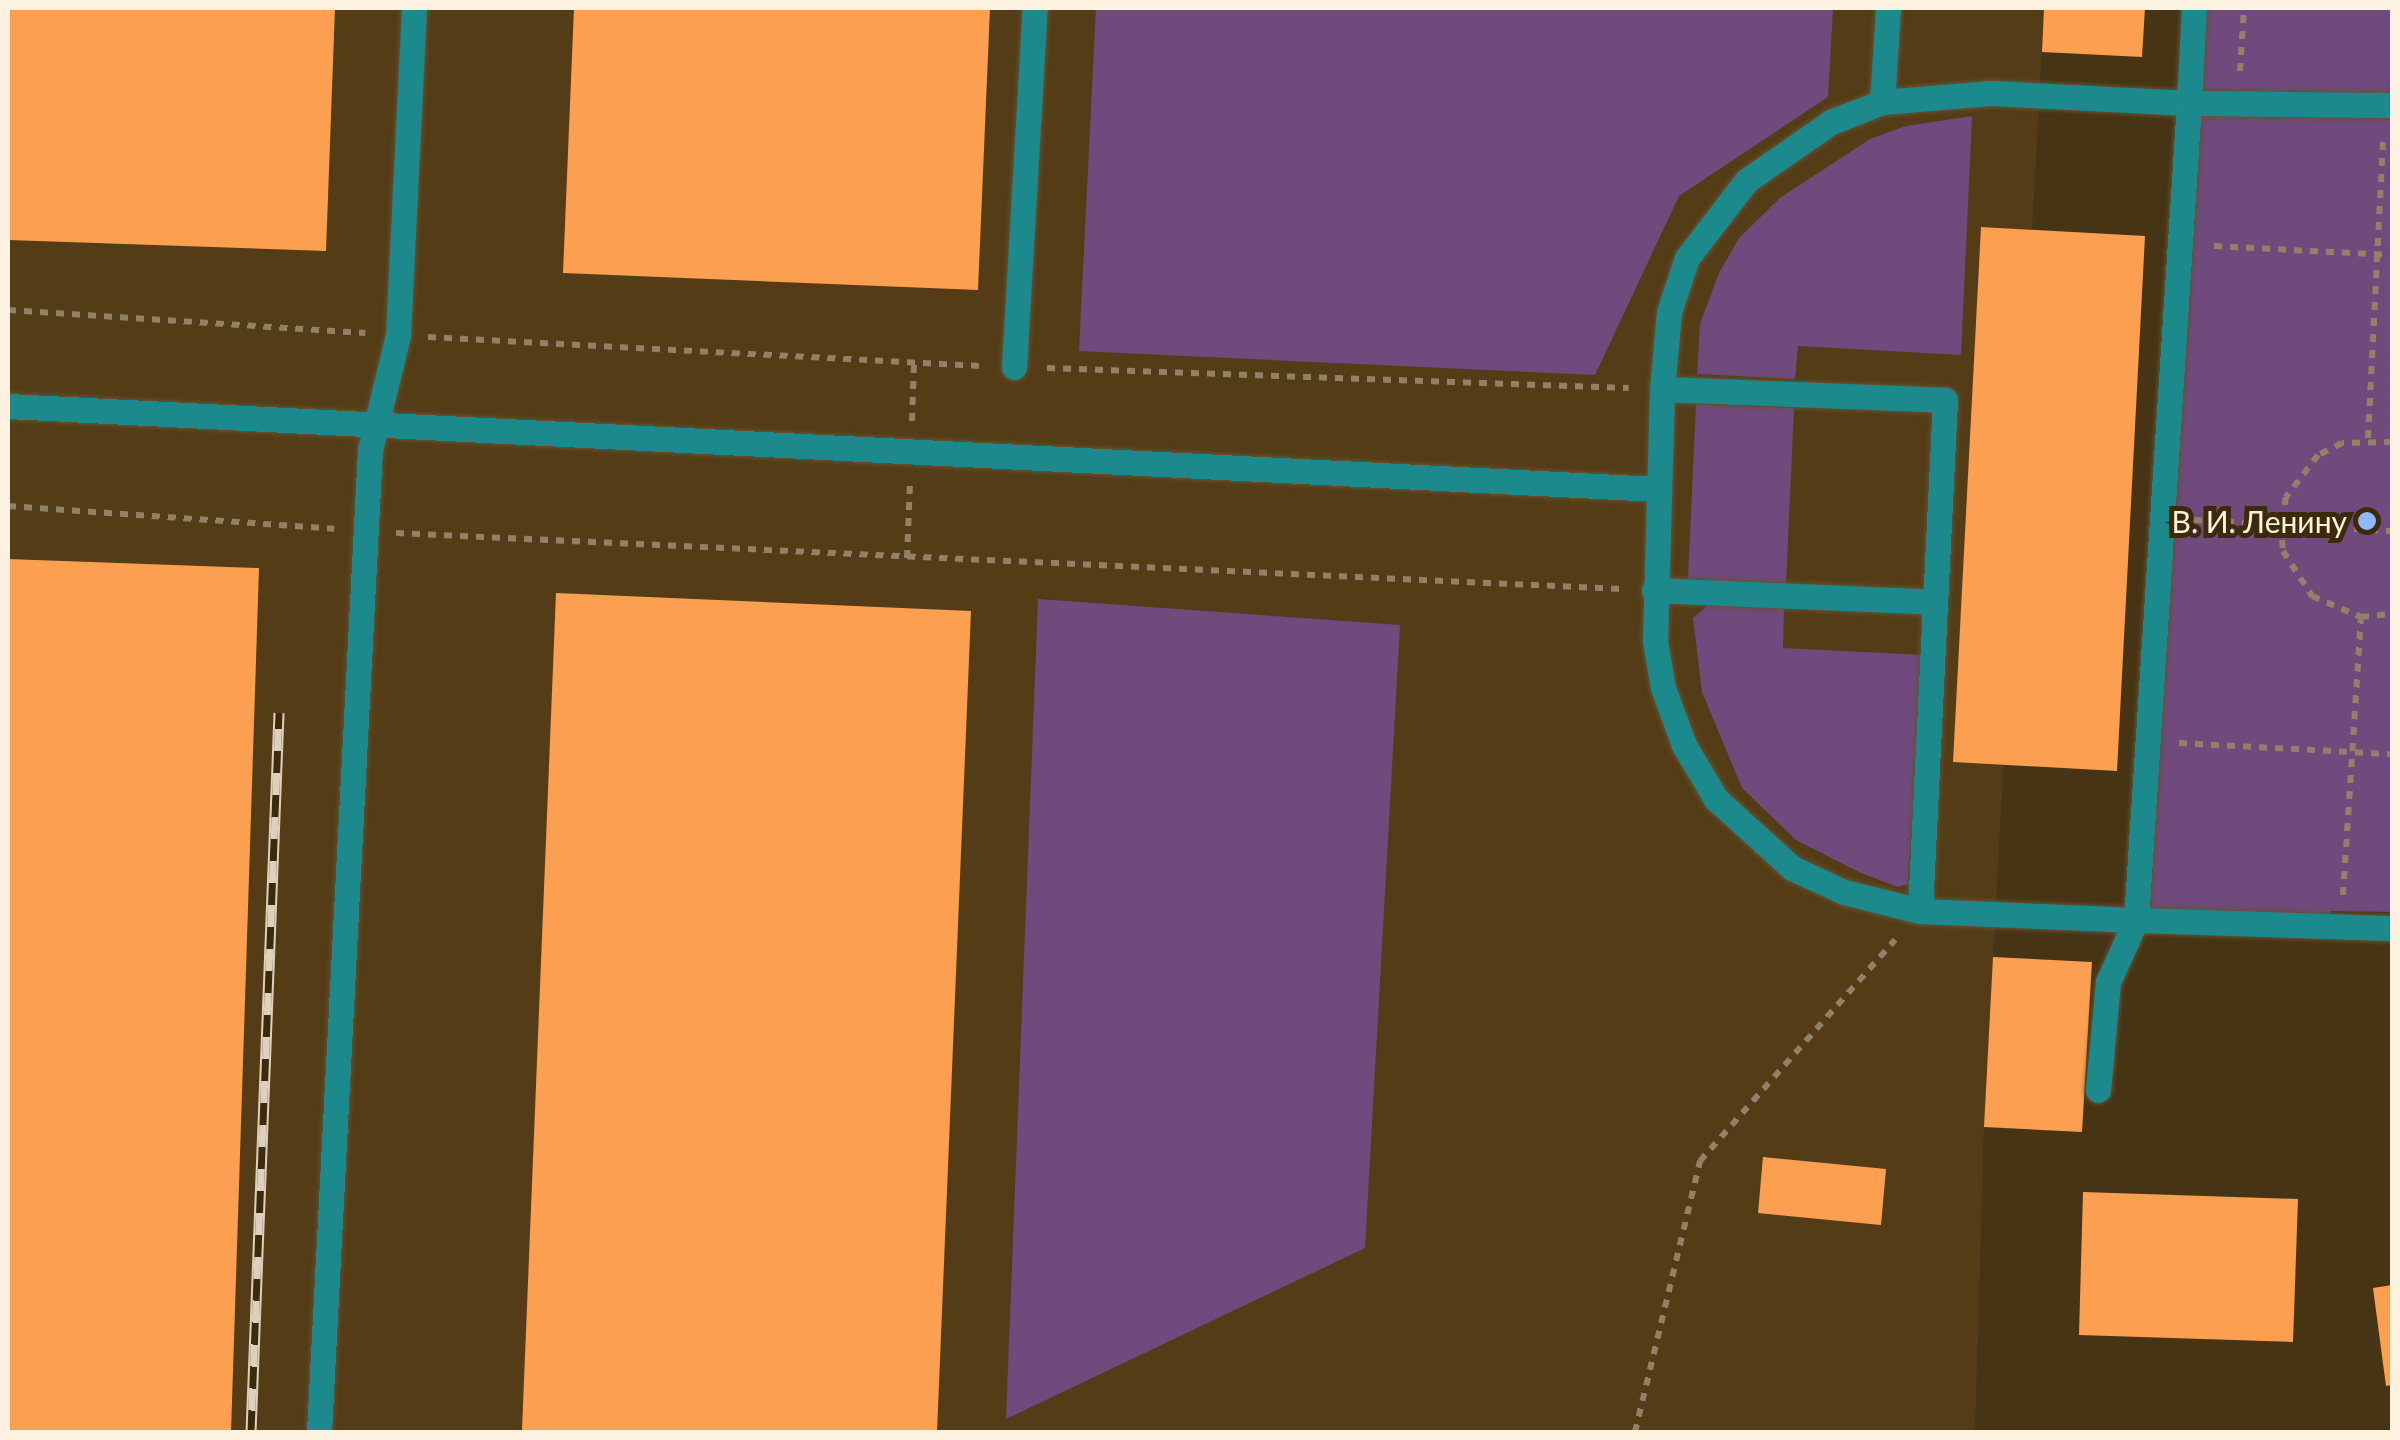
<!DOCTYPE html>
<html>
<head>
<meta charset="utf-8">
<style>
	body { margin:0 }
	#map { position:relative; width:2400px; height:1440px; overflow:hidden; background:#463414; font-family:Lato,sans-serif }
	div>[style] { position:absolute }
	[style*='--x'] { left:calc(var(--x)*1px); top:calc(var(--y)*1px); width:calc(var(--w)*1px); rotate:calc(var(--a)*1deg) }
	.built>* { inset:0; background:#543d16 }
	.green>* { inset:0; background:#704a7c }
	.building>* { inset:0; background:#fc9f51 }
	.path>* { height:6px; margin-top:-3px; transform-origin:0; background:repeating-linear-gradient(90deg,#918167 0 8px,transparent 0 16px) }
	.roads { filter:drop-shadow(0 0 2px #635234) drop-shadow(0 0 2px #635234) }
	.minor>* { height:25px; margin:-12.5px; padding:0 12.5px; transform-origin:12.5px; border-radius:12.5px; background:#1c8a8d }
	.rail>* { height:11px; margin-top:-5.5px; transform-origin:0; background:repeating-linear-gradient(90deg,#3c2a09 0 22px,#ddd0bc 0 44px); box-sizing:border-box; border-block:2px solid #ddd0bc }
	.dots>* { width:28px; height:28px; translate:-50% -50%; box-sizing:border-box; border:5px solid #3c2a09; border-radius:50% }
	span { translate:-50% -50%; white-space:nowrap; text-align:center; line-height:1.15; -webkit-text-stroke:10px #3c2a09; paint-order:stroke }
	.poi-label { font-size:30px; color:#fdf1df }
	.right { translate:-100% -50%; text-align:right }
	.frame { position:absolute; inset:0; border:10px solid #fdf1df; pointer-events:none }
</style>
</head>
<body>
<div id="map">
	<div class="built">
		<div style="clip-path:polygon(8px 8px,2044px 8px,1984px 1127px,1975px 1432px,8px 1432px)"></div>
	</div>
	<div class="green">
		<div style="clip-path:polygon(1096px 8px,1833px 8px,1828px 97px,1679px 196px,1595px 375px,1079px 351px)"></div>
		<div style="clip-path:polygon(2201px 8px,2392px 8px,2392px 912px,2331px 911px,2330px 916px,2149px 908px)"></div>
		<div style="clip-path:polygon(1972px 116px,1961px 355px,1798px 346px,1795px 379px,1697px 374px,1700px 324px,1719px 273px,1739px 238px,1780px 198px,1870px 139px,1906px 126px)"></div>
		<div style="clip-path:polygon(1696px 404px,1794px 408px,1786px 584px,1688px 579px)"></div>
		<div style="clip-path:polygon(1038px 599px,1400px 625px,1365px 1248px,1006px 1419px)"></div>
		<div style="clip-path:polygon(1709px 604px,1784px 607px,1783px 648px,1923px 655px,1908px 884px,1898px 887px,1861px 873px,1796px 840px,1742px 788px,1702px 692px,1693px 618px)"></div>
	</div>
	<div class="building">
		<div style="clip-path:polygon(8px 8px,335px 8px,326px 251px,8px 240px)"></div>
		<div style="clip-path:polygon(574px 8px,990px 8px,978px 290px,563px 273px)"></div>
		<div style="clip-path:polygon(2044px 8px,2145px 8px,2142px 57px,2042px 52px)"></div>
		<div style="clip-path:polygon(1981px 227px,2145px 236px,2117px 771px,1953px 762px)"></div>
		<div style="clip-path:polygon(8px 559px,259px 568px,231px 1432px,8px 1432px)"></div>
		<div style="clip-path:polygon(556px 593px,971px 611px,937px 1432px,522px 1430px)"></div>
		<div style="clip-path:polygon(1993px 957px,2092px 962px,2082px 1132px,1984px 1127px)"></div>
		<div style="clip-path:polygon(1763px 1157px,1886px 1169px,1881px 1225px,1758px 1213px)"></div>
		<div style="clip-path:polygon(2083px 1192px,2298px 1199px,2293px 1342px,2079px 1335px)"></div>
		<div style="clip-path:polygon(2392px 1285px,2392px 1385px,2386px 1386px,2373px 1288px)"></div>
	</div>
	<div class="path">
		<div style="--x:2240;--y:71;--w:63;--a:-86.4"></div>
		<div style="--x:2214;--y:246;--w:178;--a:2.9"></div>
		<div style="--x:8;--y:310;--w:358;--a:3.7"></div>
		<div style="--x:428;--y:337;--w:553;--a:3.01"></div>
		<div style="--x:1047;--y:368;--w:582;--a:1.97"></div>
		<div style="--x:912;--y:421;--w:58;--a:-88"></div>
		<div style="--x:2368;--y:438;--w:300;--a:-87.1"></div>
		<div style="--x:2392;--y:442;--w:50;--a:178.9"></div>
		<div style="--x:2342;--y:443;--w:27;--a:153"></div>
		<div style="--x:2318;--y:455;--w:53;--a:127.3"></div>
		<div style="--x:2286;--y:497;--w:27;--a:100"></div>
		<div style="--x:2281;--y:524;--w:27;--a:86"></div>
		<div style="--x:2283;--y:551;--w:54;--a:57.2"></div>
		<div style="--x:2312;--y:596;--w:53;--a:23.2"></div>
		<div style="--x:2361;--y:617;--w:31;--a:-6"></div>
		<div style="--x:8;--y:506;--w:327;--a:4"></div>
		<div style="--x:2194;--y:520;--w:198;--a:3.2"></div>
		<div style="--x:396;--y:533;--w:1227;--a:2.62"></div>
		<div style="--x:907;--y:558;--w:74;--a:-87.7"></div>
		<div style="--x:2179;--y:743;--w:213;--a:3"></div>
		<div style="--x:2343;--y:895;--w:279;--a:-86.3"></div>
		<div style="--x:1635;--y:1432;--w:279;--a:-76.5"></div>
		<div style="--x:1700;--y:1161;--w:295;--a:-48.6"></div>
	</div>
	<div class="roads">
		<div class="minor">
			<div style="--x:1882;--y:102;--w:94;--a:-86.3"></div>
			<div style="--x:2392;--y:105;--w:203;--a:-179.4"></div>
			<div style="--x:2189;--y:103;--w:819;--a:93.71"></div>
			<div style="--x:2136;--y:920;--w:256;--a:1.8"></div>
			<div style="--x:1014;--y:367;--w:360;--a:-86.7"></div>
			<div style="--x:1662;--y:389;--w:283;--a:2.2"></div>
			<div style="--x:1945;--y:400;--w:512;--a:92.8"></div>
			<div style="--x:8;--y:406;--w:1651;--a:2.88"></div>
			<div style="--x:1654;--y:590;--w:281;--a:2.4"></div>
			<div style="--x:2098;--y:1090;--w:108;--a:-84.7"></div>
			<div style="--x:2108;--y:982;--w:68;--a:-65.7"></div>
			<div style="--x:2136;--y:920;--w:216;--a:-177.6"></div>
			<div style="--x:1920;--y:911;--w:78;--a:-166"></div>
			<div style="--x:1844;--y:892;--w:57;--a:-155.2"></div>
			<div style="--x:1792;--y:868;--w:103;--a:-137.8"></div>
			<div style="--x:1716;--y:799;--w:63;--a:-120.7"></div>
			<div style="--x:1684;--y:745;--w:61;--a:-110.2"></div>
			<div style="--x:1663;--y:688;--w:48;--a:-99.7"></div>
			<div style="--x:1655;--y:641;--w:252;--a:-88.4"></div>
			<div style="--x:1662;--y:389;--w:77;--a:-84.8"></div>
			<div style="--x:1669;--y:312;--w:57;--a:-71.6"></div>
			<div style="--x:1687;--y:258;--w:97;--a:-52.5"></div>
			<div style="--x:1746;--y:181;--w:103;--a:-34.8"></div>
			<div style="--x:1831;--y:122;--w:55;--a:-21.4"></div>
			<div style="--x:1882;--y:102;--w:109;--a:-4.7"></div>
			<div style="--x:1991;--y:93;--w:198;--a:2.9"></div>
			<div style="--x:2189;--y:103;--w:95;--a:-87"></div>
			<div style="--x:319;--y:1432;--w:983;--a:-87.03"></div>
			<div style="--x:370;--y:450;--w:118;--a:-76.3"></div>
			<div style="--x:398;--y:335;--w:327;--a:-87.2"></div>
		</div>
	</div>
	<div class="rail">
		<div style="--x:251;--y:1432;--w:720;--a:-87.77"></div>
	</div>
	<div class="dots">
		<div style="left:2367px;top:521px;background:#8cb9fc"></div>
	</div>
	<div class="poi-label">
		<span class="right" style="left:2347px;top:521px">В. И. Ленину</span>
	</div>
	<div class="frame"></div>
</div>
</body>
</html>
